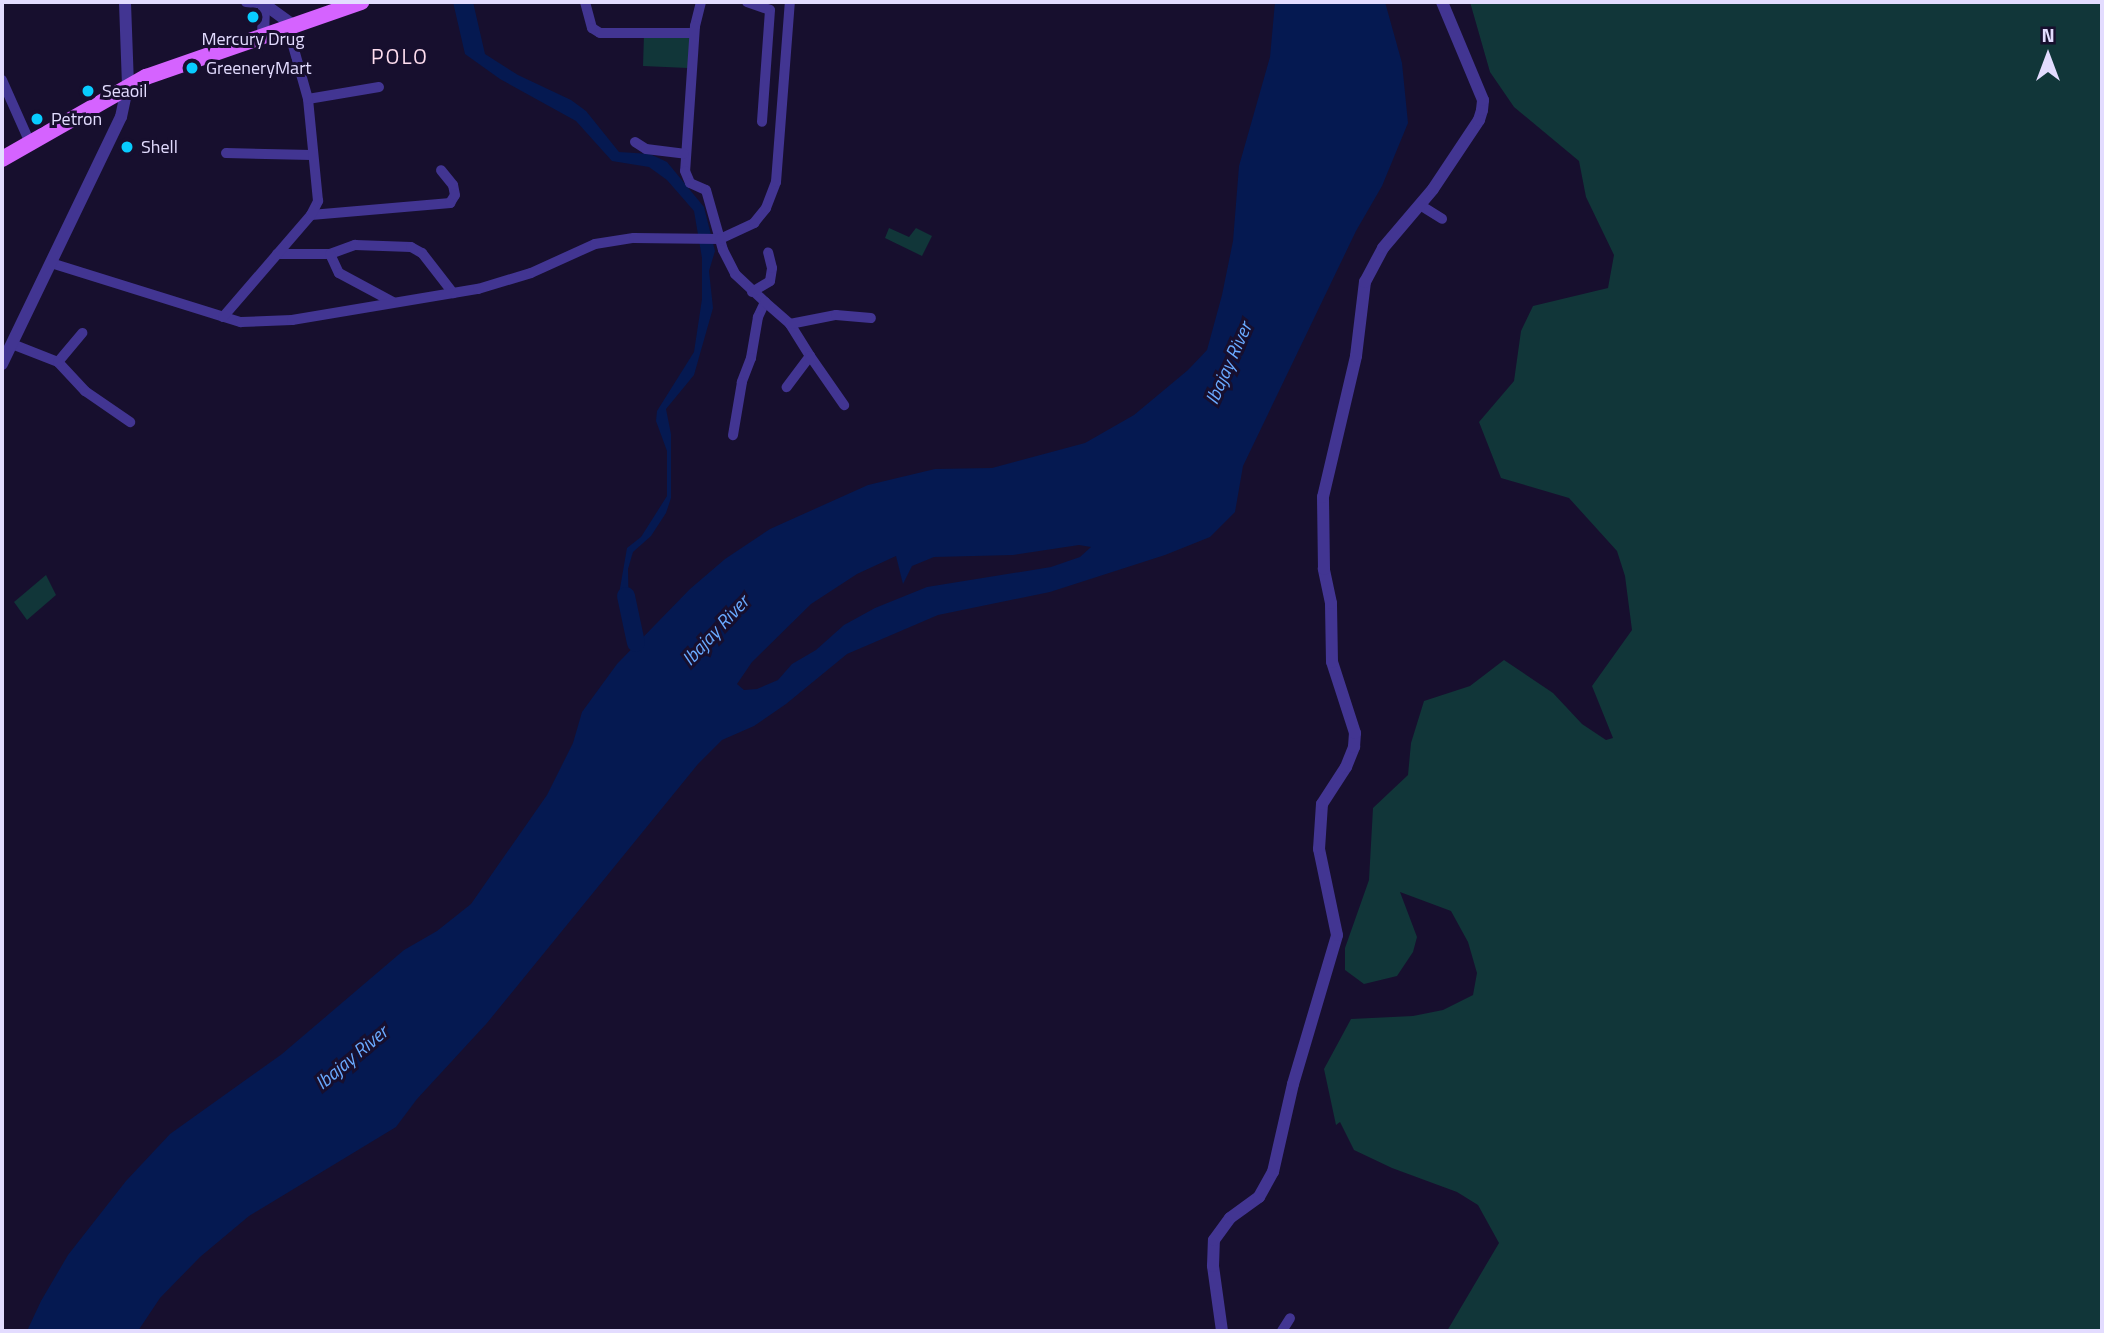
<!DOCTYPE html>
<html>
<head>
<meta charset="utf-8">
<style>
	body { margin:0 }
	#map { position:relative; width:2104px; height:1333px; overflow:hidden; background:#170f2e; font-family:"Titillium Web",sans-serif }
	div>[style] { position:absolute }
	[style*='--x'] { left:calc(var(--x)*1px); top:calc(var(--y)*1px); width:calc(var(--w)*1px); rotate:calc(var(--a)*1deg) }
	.green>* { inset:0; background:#113639 }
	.water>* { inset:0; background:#051951 }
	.river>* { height:18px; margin:-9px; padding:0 9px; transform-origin:9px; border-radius:9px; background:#051951 }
	.minor>* { height:10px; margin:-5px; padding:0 5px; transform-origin:5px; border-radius:5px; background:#423592 }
	.tertiary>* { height:12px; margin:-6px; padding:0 6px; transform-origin:6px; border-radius:6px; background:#423592 }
	.primary>* { height:16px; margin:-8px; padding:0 8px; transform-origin:8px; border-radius:8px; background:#d563ff }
	.dots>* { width:19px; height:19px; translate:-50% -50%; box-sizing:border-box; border:4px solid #170f2e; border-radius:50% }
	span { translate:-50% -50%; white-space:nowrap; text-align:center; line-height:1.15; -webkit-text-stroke:6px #170f2e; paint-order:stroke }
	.poi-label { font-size:18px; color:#e3dcff }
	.left { translate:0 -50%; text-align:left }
	.water-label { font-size:19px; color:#6aaaff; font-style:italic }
	.quarter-label { font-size:21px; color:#ffdeef; letter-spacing:2px }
	.frame { position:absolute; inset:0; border:4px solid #e3dcff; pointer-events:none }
	.north { position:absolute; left:2013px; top:21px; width:70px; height:70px; -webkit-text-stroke:5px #170f2e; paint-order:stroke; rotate:0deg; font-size:19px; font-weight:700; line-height:28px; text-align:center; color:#e3dcff }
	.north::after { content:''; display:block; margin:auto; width:24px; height:32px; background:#e3dcff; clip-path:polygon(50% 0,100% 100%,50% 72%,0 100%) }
</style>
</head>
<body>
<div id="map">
	<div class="green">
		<div style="clip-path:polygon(1470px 2px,2102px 2px,2102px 1331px,1447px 1331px,1499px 1243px,1478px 1205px,1457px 1192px,1392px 1168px,1354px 1150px,1340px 1122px,1336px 1125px,1324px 1069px,1351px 1019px,1413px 1016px,1443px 1010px,1473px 995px,1477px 973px,1468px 942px,1451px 911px,1400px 892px,1417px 937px,1413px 952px,1397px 976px,1364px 984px,1345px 970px,1345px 948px,1369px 880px,1373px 808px,1408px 775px,1411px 743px,1424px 701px,1470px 686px,1504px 660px,1553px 693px,1582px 724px,1606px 740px,1613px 738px,1592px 686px,1632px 630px,1625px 576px,1617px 551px,1569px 498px,1501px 478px,1479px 422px,1514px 381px,1521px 331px,1533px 306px,1608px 288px,1614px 255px,1586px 197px,1579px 161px,1514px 107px,1490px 72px)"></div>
		<div style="clip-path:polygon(644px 35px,691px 36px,688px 68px,643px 66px)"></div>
		<div style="clip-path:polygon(889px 228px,909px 237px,916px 228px,932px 236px,922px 256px,885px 238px)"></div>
		<div style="clip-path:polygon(46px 575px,56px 595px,27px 620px,14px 602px)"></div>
	</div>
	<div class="water">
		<div style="clip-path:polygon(453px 2px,473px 2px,485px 54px,518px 75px,571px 100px,586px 111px,619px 152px,650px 154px,667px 162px,704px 207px,715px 251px,709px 271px,713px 308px,694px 375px,666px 409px,671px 434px,671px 498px,666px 513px,651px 536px,633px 552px,628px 569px,629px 621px,619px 594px,627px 548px,641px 537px,667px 496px,667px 451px,656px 421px,657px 411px,694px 352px,702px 299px,702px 258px,694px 211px,667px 180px,649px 167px,612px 161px,576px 121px,500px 79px,465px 54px)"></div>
		<div style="clip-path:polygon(evenodd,1275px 2px,1385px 2px,1402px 63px,1408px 123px,1382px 186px,1356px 231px,1243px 466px,1235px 512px,1210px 537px,1165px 555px,1050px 592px,938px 615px,847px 654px,786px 704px,754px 726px,722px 740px,698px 764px,487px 1023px,417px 1099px,396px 1127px,249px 1216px,200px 1257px,160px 1298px,138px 1331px,27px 1331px,41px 1301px,68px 1255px,126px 1181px,170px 1134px,282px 1054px,404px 950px,437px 931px,471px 904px,547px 795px,573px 743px,582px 712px,617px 664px,690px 589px,725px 559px,770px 529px,868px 485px,935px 469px,992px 468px,1085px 443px,1134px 415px,1188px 370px,1207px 350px,1222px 295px,1233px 241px,1239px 166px,1270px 57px,1275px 2px,1079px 545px,1091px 547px,1080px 557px,1051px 567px,927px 587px,875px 608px,844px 625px,816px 650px,792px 664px,778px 680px,757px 689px,744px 690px,737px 684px,752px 662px,811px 604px,857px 574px,896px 556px,903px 584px,912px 566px,934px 557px,1013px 555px,1079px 545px)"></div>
	</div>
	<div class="river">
		<div style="--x:626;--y:596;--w:48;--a:78"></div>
	</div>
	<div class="minor">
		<div style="--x:246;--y:2;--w:18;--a:6"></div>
		<div style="--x:585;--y:2;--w:27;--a:75"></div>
		<div style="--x:592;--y:28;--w:9;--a:32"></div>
		<div style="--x:600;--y:33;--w:94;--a:0"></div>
		<div style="--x:701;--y:2;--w:25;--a:104"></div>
		<div style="--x:695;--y:26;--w:145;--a:93.9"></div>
		<div style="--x:685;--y:171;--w:13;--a:67"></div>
		<div style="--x:690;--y:183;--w:17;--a:24"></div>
		<div style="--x:706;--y:190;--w:62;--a:74.2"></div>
		<div style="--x:723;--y:250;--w:27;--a:63"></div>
		<div style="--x:735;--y:274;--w:41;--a:43"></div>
		<div style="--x:765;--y:302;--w:17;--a:115"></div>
		<div style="--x:758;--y:317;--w:42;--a:99.7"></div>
		<div style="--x:751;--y:358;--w:26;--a:111"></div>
		<div style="--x:742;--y:382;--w:54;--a:99.6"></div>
		<div style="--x:747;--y:2;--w:24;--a:19"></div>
		<div style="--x:770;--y:10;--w:112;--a:94.1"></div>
		<div style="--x:2;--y:80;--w:69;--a:66"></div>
		<div style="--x:308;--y:99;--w:72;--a:-9.6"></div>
		<div style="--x:635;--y:142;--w:13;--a:32"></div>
		<div style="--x:646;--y:149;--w:38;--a:7"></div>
		<div style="--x:226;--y:153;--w:86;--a:1.3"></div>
		<div style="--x:1420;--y:205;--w:26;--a:32"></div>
		<div style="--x:311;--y:215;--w:140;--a:-4.9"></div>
		<div style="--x:450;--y:203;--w:9;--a:-58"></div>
		<div style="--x:455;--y:195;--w:10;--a:-101"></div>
		<div style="--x:453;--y:185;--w:19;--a:-129"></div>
		<div style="--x:277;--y:254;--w:53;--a:0"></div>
		<div style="--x:330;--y:254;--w:27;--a:-20"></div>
		<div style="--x:355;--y:245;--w:56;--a:2"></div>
		<div style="--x:411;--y:247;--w:13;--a:29"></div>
		<div style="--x:422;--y:253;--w:51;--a:52.2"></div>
		<div style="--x:330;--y:254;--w:21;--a:65"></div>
		<div style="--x:339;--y:273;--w:61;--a:28.2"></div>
		<div style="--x:51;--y:263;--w:199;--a:17.3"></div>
		<div style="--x:241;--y:322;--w:51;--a:-2.2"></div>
		<div style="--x:292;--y:320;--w:189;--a:-9.5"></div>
		<div style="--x:478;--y:289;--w:55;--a:-16.8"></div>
		<div style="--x:531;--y:273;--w:70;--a:-24.4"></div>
		<div style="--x:595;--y:244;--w:39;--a:-9"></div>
		<div style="--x:634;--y:238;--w:86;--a:0.7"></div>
		<div style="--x:720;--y:239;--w:38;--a:-25"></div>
		<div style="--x:754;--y:223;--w:19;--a:-51"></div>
		<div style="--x:766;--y:208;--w:28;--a:-69"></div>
		<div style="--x:776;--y:182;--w:181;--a:-85.6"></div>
		<div style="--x:752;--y:292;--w:21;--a:-31"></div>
		<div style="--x:770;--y:281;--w:13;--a:-81"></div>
		<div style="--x:772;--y:268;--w:16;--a:-104"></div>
		<div style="--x:765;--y:302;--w:33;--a:41"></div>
		<div style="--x:790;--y:324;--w:38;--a:58"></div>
		<div style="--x:810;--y:356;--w:39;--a:127"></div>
		<div style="--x:223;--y:317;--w:135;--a:-49.2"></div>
		<div style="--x:311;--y:215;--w:16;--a:-63"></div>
		<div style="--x:318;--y:201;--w:102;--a:-95.6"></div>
		<div style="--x:308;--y:99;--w:74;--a:-105.7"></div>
		<div style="--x:790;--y:324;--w:47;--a:-11.1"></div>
		<div style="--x:836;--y:315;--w:35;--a:5"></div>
		<div style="--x:12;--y:344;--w:49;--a:21.4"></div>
		<div style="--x:58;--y:362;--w:40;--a:47"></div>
		<div style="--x:85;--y:391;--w:55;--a:34.6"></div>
		<div style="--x:810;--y:356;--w:60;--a:55.2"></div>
		<div style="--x:58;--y:362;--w:38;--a:-50"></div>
		<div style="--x:1282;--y:1331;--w:15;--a:-58"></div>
	</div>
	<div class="tertiary">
		<div style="--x:264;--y:4;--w:36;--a:36"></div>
		<div style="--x:263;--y:36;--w:34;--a:-88"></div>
		<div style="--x:2;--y:364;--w:274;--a:-64.3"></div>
		<div style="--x:121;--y:117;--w:33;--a:-78"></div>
		<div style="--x:128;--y:85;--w:83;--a:-92.1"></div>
		<div style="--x:1222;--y:1331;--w:66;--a:-97.9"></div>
		<div style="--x:1213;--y:1266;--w:26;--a:-88"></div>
		<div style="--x:1214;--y:1240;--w:27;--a:-54"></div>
		<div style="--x:1230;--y:1218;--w:36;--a:-36"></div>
		<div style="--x:1259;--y:1197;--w:29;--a:-61"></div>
		<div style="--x:1273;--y:1172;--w:90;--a:-77.2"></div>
		<div style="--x:1293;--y:1084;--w:155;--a:-73.5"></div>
		<div style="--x:1337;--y:935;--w:88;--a:-101.8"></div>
		<div style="--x:1319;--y:849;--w:45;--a:-86.2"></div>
		<div style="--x:1322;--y:804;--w:44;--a:-57"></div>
		<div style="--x:1346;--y:767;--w:22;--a:-68"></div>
		<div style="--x:1354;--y:747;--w:14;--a:-86"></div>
		<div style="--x:1355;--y:733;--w:75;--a:-107.9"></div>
		<div style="--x:1332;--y:662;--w:59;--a:-91"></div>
		<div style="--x:1331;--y:603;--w:35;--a:-102"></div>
		<div style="--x:1324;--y:569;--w:72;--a:-90.8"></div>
		<div style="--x:1323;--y:497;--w:145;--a:-76.8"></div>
		<div style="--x:1356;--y:356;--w:75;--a:-83.1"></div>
		<div style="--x:1365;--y:282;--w:38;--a:-62"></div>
		<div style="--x:1383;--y:248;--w:77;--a:-49.7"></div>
		<div style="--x:1433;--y:189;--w:83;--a:-56.3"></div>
		<div style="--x:1479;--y:120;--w:10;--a:-73"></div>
		<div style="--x:1482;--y:110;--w:10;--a:-84"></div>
		<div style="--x:1483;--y:100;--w:106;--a:-112.7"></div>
	</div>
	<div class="primary">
		<div style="--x:2;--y:159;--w:166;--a:-29.7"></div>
		<div style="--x:146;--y:77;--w:228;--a:-19.2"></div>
	</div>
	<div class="dots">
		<div style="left:253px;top:17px;background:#08ccff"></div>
		<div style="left:192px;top:68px;background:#08ccff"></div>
		<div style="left:88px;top:91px;background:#08ccff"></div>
		<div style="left:37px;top:119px;background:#08ccff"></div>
		<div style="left:127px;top:147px;background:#08ccff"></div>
	</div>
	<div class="poi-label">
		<span style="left:253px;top:39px">Mercury Drug</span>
		<span class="left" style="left:206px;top:68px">GreeneryMart</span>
		<span class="left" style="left:102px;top:91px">Seaoil</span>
		<span class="left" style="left:51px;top:119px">Petron</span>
		<span class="left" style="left:141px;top:147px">Shell</span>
	</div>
	<div class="water-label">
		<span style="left:1228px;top:363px;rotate:-66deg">Ibajay River</span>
		<span style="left:715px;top:630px;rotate:-47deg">Ibajay River</span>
		<span style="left:351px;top:1057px;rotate:-40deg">Ibajay River</span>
	</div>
	<div class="quarter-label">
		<span style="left:400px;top:56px">POLO</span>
	</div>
	<div class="frame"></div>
	<div class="north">N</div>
</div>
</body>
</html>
